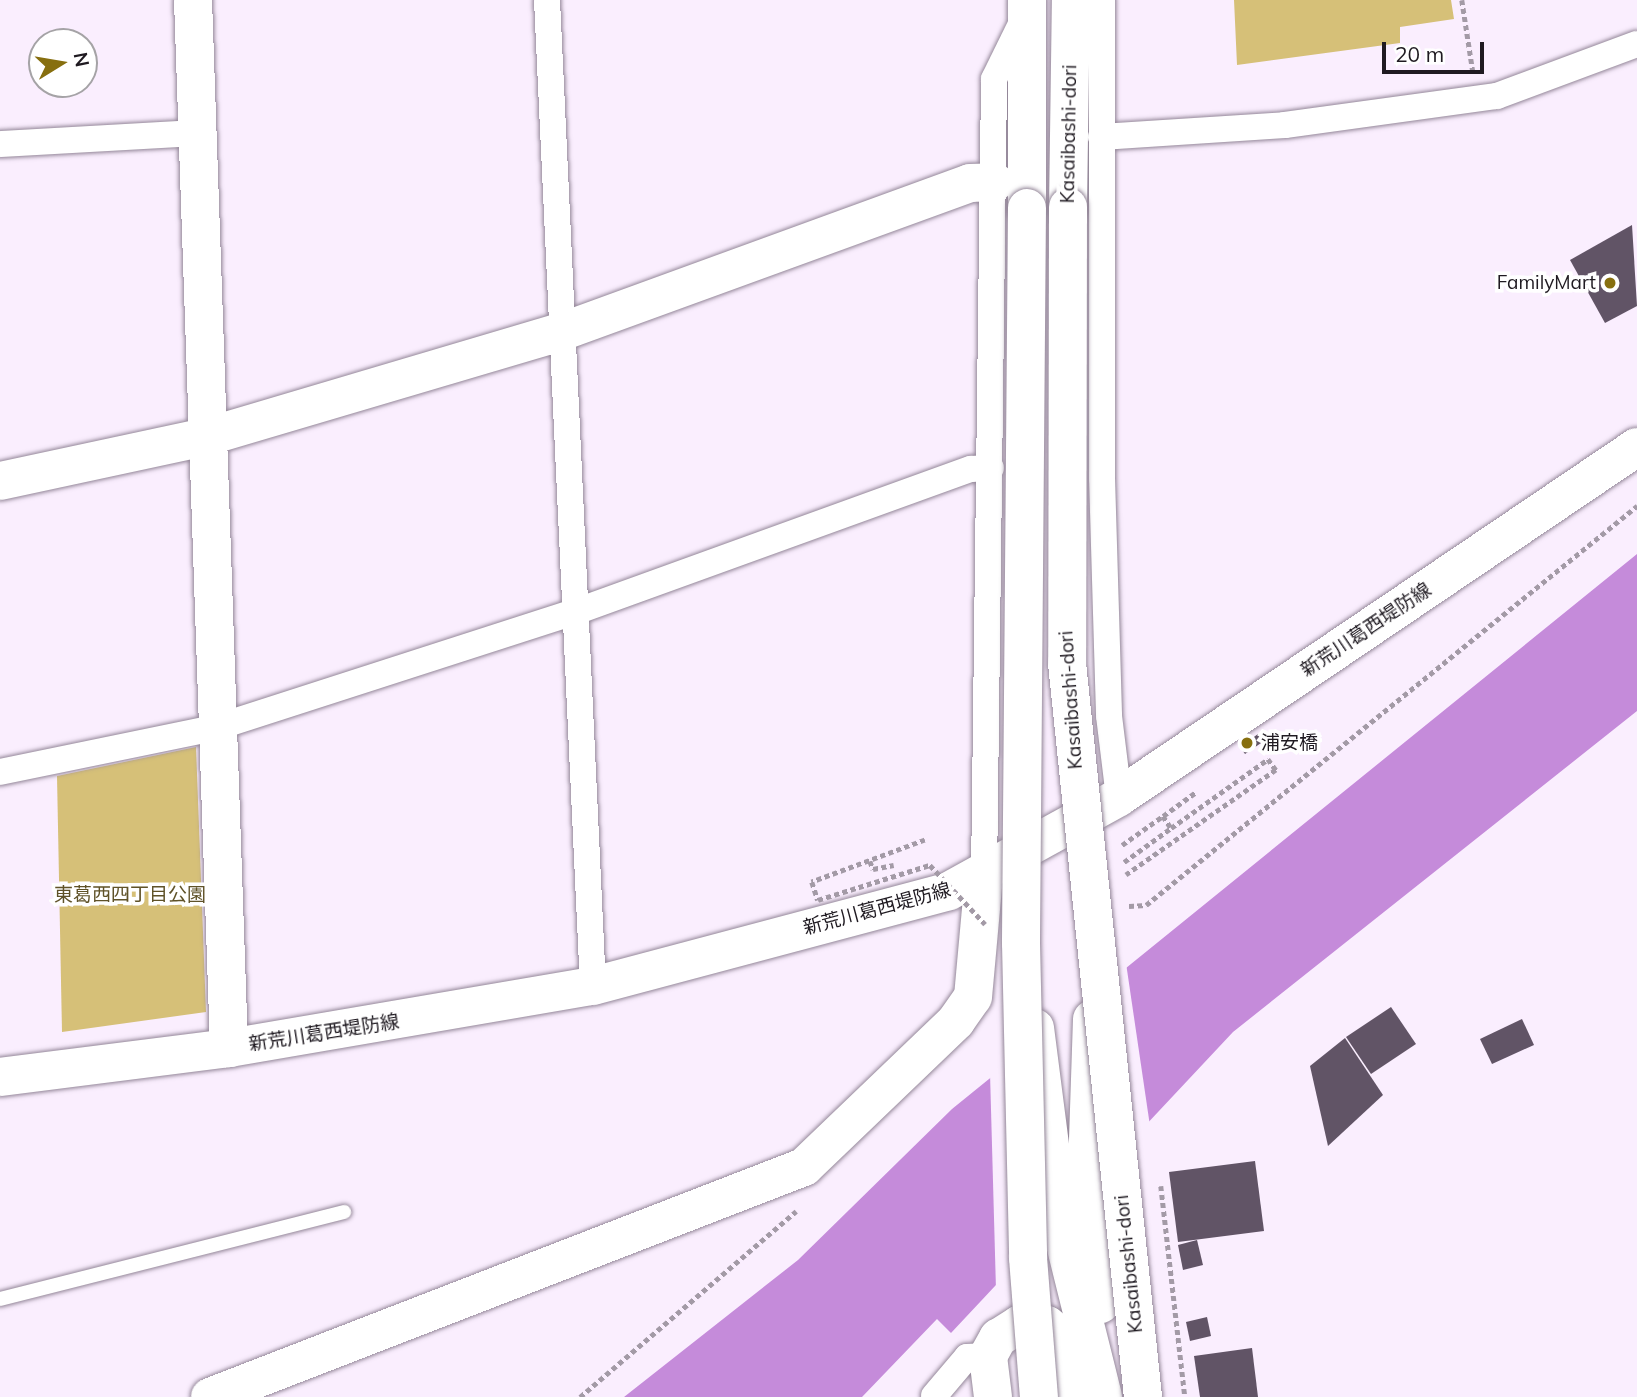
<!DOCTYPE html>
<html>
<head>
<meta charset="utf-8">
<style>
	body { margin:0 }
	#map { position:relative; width:1637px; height:1397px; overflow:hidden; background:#faeefe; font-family:Mulish,"Noto Sans JP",sans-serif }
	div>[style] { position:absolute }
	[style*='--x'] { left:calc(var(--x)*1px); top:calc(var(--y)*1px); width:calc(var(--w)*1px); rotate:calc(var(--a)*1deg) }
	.green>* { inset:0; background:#d6c078 }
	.water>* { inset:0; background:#c58bda }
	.pier>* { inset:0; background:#faeefe }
	.building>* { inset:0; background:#615466 }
	.path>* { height:4.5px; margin-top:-2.25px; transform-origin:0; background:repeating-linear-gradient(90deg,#a39aa6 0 5px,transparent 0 8.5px) }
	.roads { filter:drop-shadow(0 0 2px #948799) drop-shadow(0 0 2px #948799) }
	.lane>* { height:14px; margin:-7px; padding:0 7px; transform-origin:7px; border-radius:7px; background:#fff }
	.street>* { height:26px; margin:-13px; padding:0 13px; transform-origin:13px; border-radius:13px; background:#fff }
	.secondary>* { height:38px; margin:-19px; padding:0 19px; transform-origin:19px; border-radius:19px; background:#fff }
	.primary>* { height:38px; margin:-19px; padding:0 19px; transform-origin:19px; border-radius:19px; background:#fff }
	.path-bridge>* { height:4.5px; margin-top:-2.25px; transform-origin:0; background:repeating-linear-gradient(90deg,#a39aa6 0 5px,transparent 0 8.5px) }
	.bridges { filter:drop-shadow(0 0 2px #948799) drop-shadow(0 0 2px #948799) }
	.primary-bridge>* { height:38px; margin:-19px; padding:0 19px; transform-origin:19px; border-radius:19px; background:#fff }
	.dots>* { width:19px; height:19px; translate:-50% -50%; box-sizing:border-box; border:4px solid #fff; border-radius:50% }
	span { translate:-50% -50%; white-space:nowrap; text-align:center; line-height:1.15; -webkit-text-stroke:7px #fff; paint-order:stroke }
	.street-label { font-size:19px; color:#1f1a21 }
	.poi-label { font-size:19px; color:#1f1a21 }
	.right { translate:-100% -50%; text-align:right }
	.left { translate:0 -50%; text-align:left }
	.park-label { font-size:19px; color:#5f5228 }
	.north { position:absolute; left:28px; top:28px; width:70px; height:70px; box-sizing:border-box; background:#fff; border:2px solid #a5a3a6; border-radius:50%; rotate:79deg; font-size:19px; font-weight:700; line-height:28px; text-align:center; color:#1f1a21 }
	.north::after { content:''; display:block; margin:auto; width:24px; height:32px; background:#876f0f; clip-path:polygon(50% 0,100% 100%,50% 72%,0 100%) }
	.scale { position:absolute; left:1382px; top:42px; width:102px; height:32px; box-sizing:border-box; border:4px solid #1f1a21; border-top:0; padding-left:9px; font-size:21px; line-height:24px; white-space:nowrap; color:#1f1a21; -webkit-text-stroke:5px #fff; paint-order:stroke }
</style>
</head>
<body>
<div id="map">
	<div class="green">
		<div style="clip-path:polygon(1234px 0,1451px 0,1454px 19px,1400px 27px,1400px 43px,1237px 65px)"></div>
		<div style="clip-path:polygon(196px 747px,206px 1012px,62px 1032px,57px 776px)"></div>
	</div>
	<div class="water">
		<div style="clip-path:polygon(1637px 554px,1637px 711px,1233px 1032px,951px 1333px,937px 1319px,862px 1397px,624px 1397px,798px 1260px,952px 1109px)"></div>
	</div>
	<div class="pier">
		<div style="clip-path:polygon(1126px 963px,1150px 1126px,996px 1290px,990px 1073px)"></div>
	</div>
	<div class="building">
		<div style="clip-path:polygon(1632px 225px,1637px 306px,1605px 323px,1570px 260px)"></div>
		<div style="clip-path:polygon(1258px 734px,1264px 741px,1245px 754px,1240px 747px)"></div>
		<div style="clip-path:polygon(1391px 1007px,1416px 1044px,1371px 1074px,1346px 1037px)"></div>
		<div style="clip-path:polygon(1522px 1019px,1534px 1045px,1492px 1064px,1480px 1039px)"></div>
		<div style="clip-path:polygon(1345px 1038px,1383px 1095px,1328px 1146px,1310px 1066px)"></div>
		<div style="clip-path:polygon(1255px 1161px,1264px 1231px,1178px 1242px,1169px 1172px)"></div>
		<div style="clip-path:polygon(1197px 1240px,1203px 1265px,1183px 1270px,1178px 1245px)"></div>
		<div style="clip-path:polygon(1207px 1317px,1211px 1336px,1190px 1341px,1186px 1322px)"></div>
		<div style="clip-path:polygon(1252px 1348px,1258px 1397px,1200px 1397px,1194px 1356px)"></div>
	</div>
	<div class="path">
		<div style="--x:1462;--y:0;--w:73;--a:81.3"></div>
		<div style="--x:1163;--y:816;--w:41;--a:-36"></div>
		<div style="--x:1122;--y:845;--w:50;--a:-35.3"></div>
		<div style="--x:1163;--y:816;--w:14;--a:56"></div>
		<div style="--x:1171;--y:828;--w:119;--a:-35.4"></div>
		<div style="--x:1268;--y:759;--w:14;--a:54"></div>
		<div style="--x:1276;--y:770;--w:183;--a:145"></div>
		<div style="--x:870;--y:861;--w:9;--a:69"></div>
		<div style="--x:873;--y:869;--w:21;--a:-11"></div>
		<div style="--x:1124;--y:862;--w:58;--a:-35.9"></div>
		<div style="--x:1129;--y:906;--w:17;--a:-3"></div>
		<div style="--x:1146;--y:905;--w:633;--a:-39.1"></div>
		<div style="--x:1161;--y:1186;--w:212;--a:83.5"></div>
		<div style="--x:580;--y:1397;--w:285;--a:-40.7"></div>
	</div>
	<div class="roads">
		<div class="lane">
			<div style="--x:0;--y:1299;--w:355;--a:-14.2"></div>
		</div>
		<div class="street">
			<div style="--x:547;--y:0;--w:987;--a:87.33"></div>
			<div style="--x:1102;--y:0;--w:478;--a:90"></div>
			<div style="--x:1102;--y:478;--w:238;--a:88.3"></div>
			<div style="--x:1109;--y:716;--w:82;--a:83"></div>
			<div style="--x:1101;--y:137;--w:184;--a:-3.7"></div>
			<div style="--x:1285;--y:125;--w:214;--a:-7.8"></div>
			<div style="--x:1497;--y:96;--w:149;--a:-20.4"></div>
			<div style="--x:0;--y:144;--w:197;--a:-3.2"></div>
			<div style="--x:0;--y:772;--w:219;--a:-11.6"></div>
			<div style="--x:215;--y:728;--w:378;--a:-17.9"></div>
			<div style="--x:575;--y:612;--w:421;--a:-19.9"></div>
			<div style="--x:971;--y:469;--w:20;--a:-3"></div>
			<div style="--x:984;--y:877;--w:798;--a:-89.28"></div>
			<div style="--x:994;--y:79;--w:68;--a:-63.8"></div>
			<div style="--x:934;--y:1396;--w:51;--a:-49.8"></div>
			<div style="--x:967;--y:1357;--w:21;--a:-3"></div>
		</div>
		<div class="secondary">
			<div style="--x:193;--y:0;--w:1049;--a:88.03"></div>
			<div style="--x:0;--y:481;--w:211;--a:-12.1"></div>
			<div style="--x:206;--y:437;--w:370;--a:-16.5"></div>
			<div style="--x:561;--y:332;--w:435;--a:-20"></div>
			<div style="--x:970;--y:183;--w:25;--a:-2"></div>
			<div style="--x:0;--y:1077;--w:231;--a:-7.2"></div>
			<div style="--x:229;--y:1048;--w:369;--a:-9.7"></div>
			<div style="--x:593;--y:986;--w:368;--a:-14.9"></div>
			<div style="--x:949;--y:891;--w:194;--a:-28.9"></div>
			<div style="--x:1119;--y:797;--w:625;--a:-34.05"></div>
			<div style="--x:210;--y:1397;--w:637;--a:-21.17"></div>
			<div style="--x:804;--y:1167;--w:211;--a:-43.8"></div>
			<div style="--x:956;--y:1021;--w:29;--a:-55"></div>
			<div style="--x:973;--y:997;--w:121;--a:-84.8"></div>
		</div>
		<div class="primary">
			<div style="--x:1027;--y:0;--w:208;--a:90"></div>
			<div style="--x:1068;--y:207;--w:207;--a:-89.2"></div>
			<div style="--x:1092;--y:1019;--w:154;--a:91.9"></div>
			<div style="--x:1087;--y:1173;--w:132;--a:84.3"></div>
			<div style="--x:1035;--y:1028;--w:198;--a:82.7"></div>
			<div style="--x:1060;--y:1224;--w:178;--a:76"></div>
			<div style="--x:993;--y:1397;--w:41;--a:-97"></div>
			<div style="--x:988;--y:1356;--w:21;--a:-61"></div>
			<div style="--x:998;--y:1338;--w:26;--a:-32"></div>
			<div style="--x:1020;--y:1324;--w:27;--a:2"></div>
			<div style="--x:1047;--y:1325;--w:22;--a:39"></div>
			<div style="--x:1064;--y:1339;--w:58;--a:85.1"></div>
		</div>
	</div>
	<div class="path-bridge">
		<div style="--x:925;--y:840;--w:121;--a:159.6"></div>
		<div style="--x:812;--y:882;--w:19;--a:72"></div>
		<div style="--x:818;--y:900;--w:117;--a:-17.4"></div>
		<div style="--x:930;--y:865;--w:81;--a:47"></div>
	</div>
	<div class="bridges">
		<div class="primary-bridge">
			<div style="--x:1068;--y:207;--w:456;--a:90.1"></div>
			<div style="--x:1067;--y:663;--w:738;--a:84.09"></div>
			<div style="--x:1027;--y:208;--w:735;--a:90.47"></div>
			<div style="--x:1021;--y:943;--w:315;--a:88.7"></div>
			<div style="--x:1028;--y:1258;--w:139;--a:85.5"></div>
		</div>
	</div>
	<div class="dots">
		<div style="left:1610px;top:283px;background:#876f0f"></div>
		<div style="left:1247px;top:743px;background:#876f0f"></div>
	</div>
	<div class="street-label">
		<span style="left:1069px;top:134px;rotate:-89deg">Kasaibashi-dori</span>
		<span style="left:1366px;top:630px;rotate:-34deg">新荒川葛西堤防線</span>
		<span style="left:1071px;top:700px;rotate:-94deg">Kasaibashi-dori</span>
		<span style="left:877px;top:909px;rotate:-15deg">新荒川葛西堤防線</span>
		<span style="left:324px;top:1033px;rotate:-9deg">新荒川葛西堤防線</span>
		<span style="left:1129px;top:1264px;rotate:-96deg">Kasaibashi-dori</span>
	</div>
	<div class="poi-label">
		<span class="right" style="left:1596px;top:283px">FamilyMart</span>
		<span class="left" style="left:1261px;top:743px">浦安橋</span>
	</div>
	<div class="park-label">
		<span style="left:130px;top:895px">東葛西四丁目公園</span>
	</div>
	<div class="north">N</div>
	<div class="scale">20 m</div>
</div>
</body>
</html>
